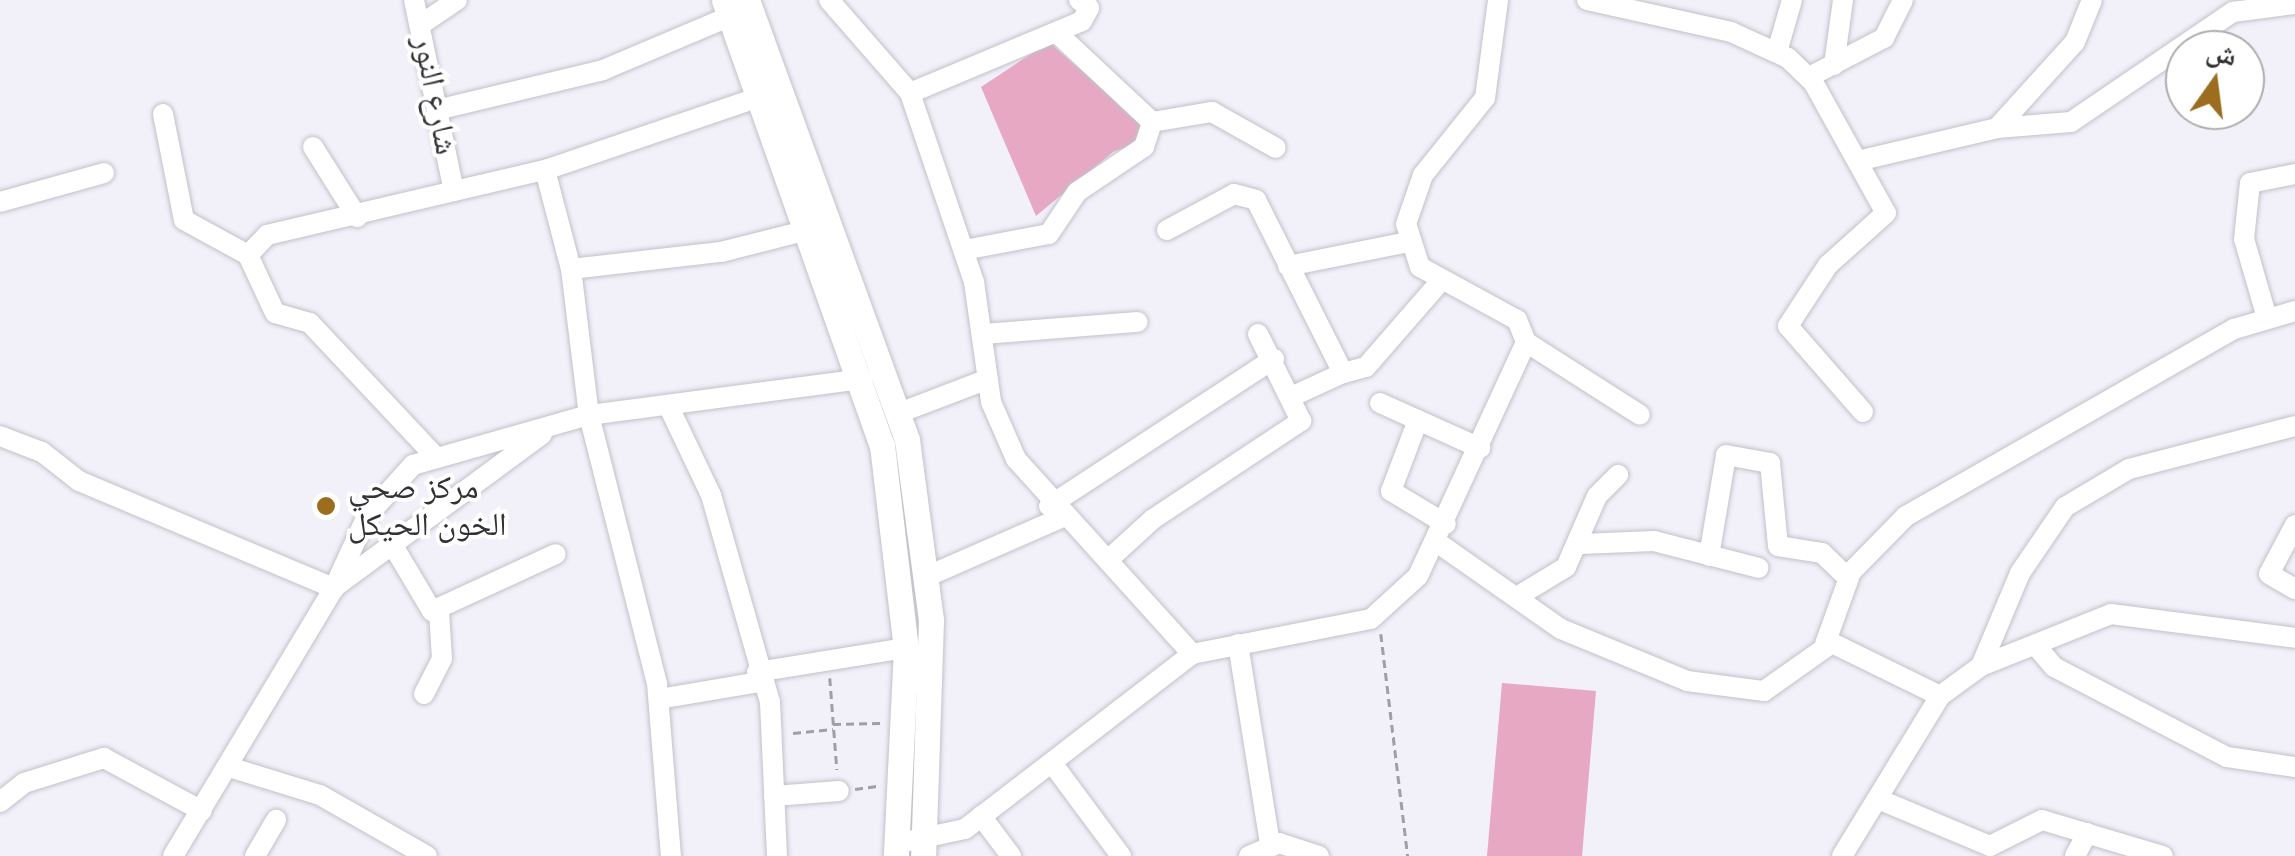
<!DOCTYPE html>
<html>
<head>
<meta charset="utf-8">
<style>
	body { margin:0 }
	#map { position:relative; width:2295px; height:856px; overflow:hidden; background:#f2f0f9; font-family:Montserrat,"Noto Naskh Arabic",sans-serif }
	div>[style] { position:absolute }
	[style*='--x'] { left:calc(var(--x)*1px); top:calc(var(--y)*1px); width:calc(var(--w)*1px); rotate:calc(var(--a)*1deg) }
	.green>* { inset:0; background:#e7a8c4 }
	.path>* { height:2.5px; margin-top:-1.25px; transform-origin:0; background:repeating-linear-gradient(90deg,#a09fa5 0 8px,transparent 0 13px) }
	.roads { filter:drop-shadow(0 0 2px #c2c1c9) drop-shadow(0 0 2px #c2c1c9) }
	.minor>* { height:20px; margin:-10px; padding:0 10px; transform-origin:10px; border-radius:10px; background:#fff }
	.major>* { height:25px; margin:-12.5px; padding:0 12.5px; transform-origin:12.5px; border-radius:12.5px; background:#fff }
	.dots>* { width:28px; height:28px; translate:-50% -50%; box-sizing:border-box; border:5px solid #fff; border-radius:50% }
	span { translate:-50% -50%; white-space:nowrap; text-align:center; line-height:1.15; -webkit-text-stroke:8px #fff; paint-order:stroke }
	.street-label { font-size:32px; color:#323134 }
	.poi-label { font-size:32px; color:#323134 }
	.left { translate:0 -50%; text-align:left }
	.north { position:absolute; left:2165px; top:30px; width:100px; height:100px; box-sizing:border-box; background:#fff; border:2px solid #adadae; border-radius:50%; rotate:14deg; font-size:28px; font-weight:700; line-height:40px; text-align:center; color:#323134 }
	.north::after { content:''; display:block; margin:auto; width:35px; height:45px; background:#9c6d1f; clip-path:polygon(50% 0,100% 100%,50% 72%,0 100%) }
</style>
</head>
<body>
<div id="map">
	<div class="green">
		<div style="clip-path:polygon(1049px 42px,1142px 124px,1140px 142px,1113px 152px,1036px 216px,981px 87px)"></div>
		<div style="clip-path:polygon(1502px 683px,1596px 691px,1582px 856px,1487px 856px)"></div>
	</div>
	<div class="path">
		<div style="--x:1381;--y:634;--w:224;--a:83.1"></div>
		<div style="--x:830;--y:678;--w:92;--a:85.6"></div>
		<div style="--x:833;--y:724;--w:47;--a:-1.2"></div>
		<div style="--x:793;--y:733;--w:40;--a:-5.7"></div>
		<div style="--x:855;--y:789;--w:22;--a:-8"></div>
	</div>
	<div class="roads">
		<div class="minor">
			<div style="--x:414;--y:0;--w:195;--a:78.2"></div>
			<div style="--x:829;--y:0;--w:123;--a:48.9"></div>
			<div style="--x:910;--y:93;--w:200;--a:71.3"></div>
			<div style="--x:974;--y:282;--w:121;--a:81.9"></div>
			<div style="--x:991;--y:402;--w:62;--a:66.3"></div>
			<div style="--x:1016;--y:459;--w:263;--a:47.9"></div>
			<div style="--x:1587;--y:0;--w:148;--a:12.5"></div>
			<div style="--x:1731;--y:32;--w:63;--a:24.5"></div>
			<div style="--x:1788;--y:58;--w:35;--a:44"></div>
			<div style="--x:1813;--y:82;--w:150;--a:60.9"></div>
			<div style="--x:1886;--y:213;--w:78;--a:138.1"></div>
			<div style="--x:1828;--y:265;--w:73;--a:123.3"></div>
			<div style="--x:1788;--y:326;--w:114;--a:48.9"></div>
			<div style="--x:423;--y:23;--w:41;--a:-34.1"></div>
			<div style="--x:1057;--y:33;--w:130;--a:43.1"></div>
			<div style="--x:1152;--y:122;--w:61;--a:-9.5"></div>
			<div style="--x:1212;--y:112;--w:73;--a:29.4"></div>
			<div style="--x:1777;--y:52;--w:54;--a:-73.9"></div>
			<div style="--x:1834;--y:65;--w:66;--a:-82.1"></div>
			<div style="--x:1809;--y:77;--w:85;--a:-27.5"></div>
			<div style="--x:1884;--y:38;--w:42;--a:-63.4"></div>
			<div style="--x:910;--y:93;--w:186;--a:-22.7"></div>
			<div style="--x:1082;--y:21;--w:15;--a:-62"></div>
			<div style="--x:1089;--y:8;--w:13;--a:-141"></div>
			<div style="--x:437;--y:110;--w:171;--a:-13.5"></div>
			<div style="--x:603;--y:70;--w:139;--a:-22.9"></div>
			<div style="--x:163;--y:114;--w:108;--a:78.8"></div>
			<div style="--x:184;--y:220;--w:73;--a:28.7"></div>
			<div style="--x:1997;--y:128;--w:74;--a:-4.6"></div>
			<div style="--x:2071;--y:122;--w:196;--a:-34.2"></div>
			<div style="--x:2233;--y:12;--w:63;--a:-7.4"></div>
			<div style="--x:313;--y:147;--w:83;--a:57.8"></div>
			<div style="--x:1862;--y:160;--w:139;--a:-13.3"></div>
			<div style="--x:1997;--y:128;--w:116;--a:-47.8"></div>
			<div style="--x:2075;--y:42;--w:45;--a:-68"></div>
			<div style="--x:545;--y:170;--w:102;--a:75.3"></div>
			<div style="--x:571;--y:269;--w:147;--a:83"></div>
			<div style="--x:589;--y:415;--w:276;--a:75.8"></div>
			<div style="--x:657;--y:683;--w:174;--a:85.4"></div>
			<div style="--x:0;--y:202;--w:108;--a:-15.6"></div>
			<div style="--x:1167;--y:230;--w:76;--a:-28.2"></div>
			<div style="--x:1234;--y:194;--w:23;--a:15"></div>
			<div style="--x:1256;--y:200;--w:194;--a:63.3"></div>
			<div style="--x:1343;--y:373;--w:24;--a:-15"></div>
			<div style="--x:1366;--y:367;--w:111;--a:-49"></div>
			<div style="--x:964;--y:250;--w:86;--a:-10.7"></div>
			<div style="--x:1049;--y:234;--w:50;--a:-56.3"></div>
			<div style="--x:1077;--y:192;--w:81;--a:-33.9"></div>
			<div style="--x:1144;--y:147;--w:26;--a:-72"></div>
			<div style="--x:1288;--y:266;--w:122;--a:-11.3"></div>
			<div style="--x:571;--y:269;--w:151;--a:-6.5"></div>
			<div style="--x:721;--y:252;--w:81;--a:-14.2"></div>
			<div style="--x:2267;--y:318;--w:82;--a:-106.2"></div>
			<div style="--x:2244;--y:239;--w:56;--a:-83.9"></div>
			<div style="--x:2250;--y:183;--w:46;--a:-11.3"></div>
			<div style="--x:984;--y:334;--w:154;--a:-4.5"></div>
			<div style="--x:1526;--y:342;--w:135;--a:32.6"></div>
			<div style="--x:1293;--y:396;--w:55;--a:-24.7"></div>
			<div style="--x:1380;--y:403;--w:110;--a:24.2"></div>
			<div style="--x:668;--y:405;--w:100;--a:64.5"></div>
			<div style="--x:711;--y:495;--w:215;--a:74.1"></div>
			<div style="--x:770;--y:702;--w:154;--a:87.4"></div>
			<div style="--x:899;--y:413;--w:95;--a:-20.9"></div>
			<div style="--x:1418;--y:420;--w:76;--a:110.8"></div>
			<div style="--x:1391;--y:491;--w:64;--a:31"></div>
			<div style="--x:0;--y:436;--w:45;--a:20.9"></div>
			<div style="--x:42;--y:452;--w:47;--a:38.1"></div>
			<div style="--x:79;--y:481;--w:277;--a:22.8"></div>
			<div style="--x:433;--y:454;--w:180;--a:-133.2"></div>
			<div style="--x:310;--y:323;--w:36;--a:-164"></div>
			<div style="--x:275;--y:313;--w:64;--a:-115"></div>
			<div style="--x:248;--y:255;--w:28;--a:-46"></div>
			<div style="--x:267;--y:235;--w:285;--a:-13.2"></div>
			<div style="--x:545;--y:170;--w:220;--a:-18.8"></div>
			<div style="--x:1049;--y:506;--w:269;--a:-33.2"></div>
			<div style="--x:2295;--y:525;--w:55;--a:118"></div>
			<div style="--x:2269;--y:574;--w:30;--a:30"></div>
			<div style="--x:1438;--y:543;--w:150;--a:35"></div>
			<div style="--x:1561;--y:629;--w:136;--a:22.4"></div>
			<div style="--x:1687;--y:681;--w:78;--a:7.4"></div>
			<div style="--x:1764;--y:691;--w:83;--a:-35.2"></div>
			<div style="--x:1832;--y:643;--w:120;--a:26.1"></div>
			<div style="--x:392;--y:544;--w:78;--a:59.2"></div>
			<div style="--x:432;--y:611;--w:136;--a:-24.7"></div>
			<div style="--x:1581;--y:544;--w:73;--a:-2.4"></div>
			<div style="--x:1654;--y:541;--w:108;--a:14.4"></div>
			<div style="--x:1709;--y:556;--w:102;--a:-80.4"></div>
			<div style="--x:1726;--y:455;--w:45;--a:10.3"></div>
			<div style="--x:1770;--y:463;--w:83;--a:84.5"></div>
			<div style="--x:1778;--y:546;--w:45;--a:9"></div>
			<div style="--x:1822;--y:553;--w:36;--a:44"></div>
			<div style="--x:1108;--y:560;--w:61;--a:-42.3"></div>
			<div style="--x:1153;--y:519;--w:178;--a:-33.5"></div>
			<div style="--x:1301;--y:421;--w:97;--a:-116.3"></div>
			<div style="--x:928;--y:576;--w:145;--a:-23.6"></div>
			<div style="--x:336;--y:586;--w:256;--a:-36.4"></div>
			<div style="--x:1520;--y:595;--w:54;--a:-31.3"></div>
			<div style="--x:1566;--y:567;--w:77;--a:-66.4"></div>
			<div style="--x:1597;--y:496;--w:30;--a:-45"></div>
			<div style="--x:1238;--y:644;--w:202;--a:80.9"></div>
			<div style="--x:1825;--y:644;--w:77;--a:-70.1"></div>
			<div style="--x:1851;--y:572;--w:78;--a:-45.5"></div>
			<div style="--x:1906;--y:516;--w:378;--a:-29.7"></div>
			<div style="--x:2234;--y:329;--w:64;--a:-16.4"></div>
			<div style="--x:2038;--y:648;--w:25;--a:50"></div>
			<div style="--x:2054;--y:667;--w:195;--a:27.5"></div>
			<div style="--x:2227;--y:757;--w:69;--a:8.4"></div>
			<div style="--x:1981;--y:666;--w:140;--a:-21.8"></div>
			<div style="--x:2111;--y:614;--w:186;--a:7.4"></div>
			<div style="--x:757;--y:672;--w:151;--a:-9.2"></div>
			<div style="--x:424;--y:694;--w:39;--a:-63"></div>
			<div style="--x:442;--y:659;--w:48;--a:-93.6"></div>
			<div style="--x:659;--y:699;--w:101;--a:-9.6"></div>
			<div style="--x:1052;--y:763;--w:116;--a:53.4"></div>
			<div style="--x:229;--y:767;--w:95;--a:17.1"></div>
			<div style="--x:320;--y:795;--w:123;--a:29.7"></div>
			<div style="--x:774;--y:796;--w:65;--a:-4.4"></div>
			<div style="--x:1878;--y:799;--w:121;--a:22.8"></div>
			<div style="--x:1990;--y:846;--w:58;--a:-26.6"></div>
			<div style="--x:2042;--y:820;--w:126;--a:16.6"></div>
			<div style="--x:0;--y:802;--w:31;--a:-38"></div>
			<div style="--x:24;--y:783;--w:84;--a:-17.4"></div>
			<div style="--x:104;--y:758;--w:111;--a:28.4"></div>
			<div style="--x:981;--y:816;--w:50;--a:53.1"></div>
			<div style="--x:909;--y:841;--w:57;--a:-12.1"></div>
			<div style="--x:965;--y:829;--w:287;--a:-37.6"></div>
			<div style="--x:1192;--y:654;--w:182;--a:-11.1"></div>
			<div style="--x:1371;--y:619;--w:64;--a:-42.5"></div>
			<div style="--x:1418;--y:576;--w:258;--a:-65.2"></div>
			<div style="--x:1526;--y:342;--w:24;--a:-112"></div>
			<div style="--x:1517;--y:320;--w:111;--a:-151.3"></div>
			<div style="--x:1420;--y:267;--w:45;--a:-108"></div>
			<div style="--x:1406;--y:224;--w:52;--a:-70.9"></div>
			<div style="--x:1423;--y:175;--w:99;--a:-51.2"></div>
			<div style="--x:1485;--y:98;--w:99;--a:-82.4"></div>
			<div style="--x:173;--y:856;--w:313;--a:-59"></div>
			<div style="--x:334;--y:588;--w:79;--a:-65.4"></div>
			<div style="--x:367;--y:516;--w:69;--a:-48"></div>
			<div style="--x:413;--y:465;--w:183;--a:-15.9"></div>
			<div style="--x:589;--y:415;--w:276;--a:-7.5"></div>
			<div style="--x:255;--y:856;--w:42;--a:-59.7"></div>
			<div style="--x:1249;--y:856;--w:33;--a:-23"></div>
			<div style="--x:1279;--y:843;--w:42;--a:18"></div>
			<div style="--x:1842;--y:856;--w:188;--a:-58.5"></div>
			<div style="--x:1940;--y:696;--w:51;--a:-36.2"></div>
			<div style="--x:1981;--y:666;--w:101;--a:-67.2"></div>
			<div style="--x:2020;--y:573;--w:80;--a:-55.7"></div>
			<div style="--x:2065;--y:507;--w:74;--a:-30.7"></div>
			<div style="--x:2129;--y:469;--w:171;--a:-14.5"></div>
			<div style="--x:2075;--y:856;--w:26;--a:-62"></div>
		</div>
		<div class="major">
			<div style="--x:724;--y:0;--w:472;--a:70.5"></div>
			<div style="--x:882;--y:445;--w:204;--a:83.3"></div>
			<div style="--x:906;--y:648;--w:208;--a:92.8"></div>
			<div style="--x:747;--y:0;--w:468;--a:70"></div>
			<div style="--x:907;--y:440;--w:182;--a:82.4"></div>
			<div style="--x:931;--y:620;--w:236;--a:91.9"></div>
		</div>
	</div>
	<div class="dots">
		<div style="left:326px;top:506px;background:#9c6d1f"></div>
	</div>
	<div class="street-label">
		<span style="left:436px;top:95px;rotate:79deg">شارع النور</span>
	</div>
	<div class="poi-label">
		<span class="left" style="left:348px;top:506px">مركز صحي<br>الخون الحيكل</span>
	</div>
	<div class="north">ش</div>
</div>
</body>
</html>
